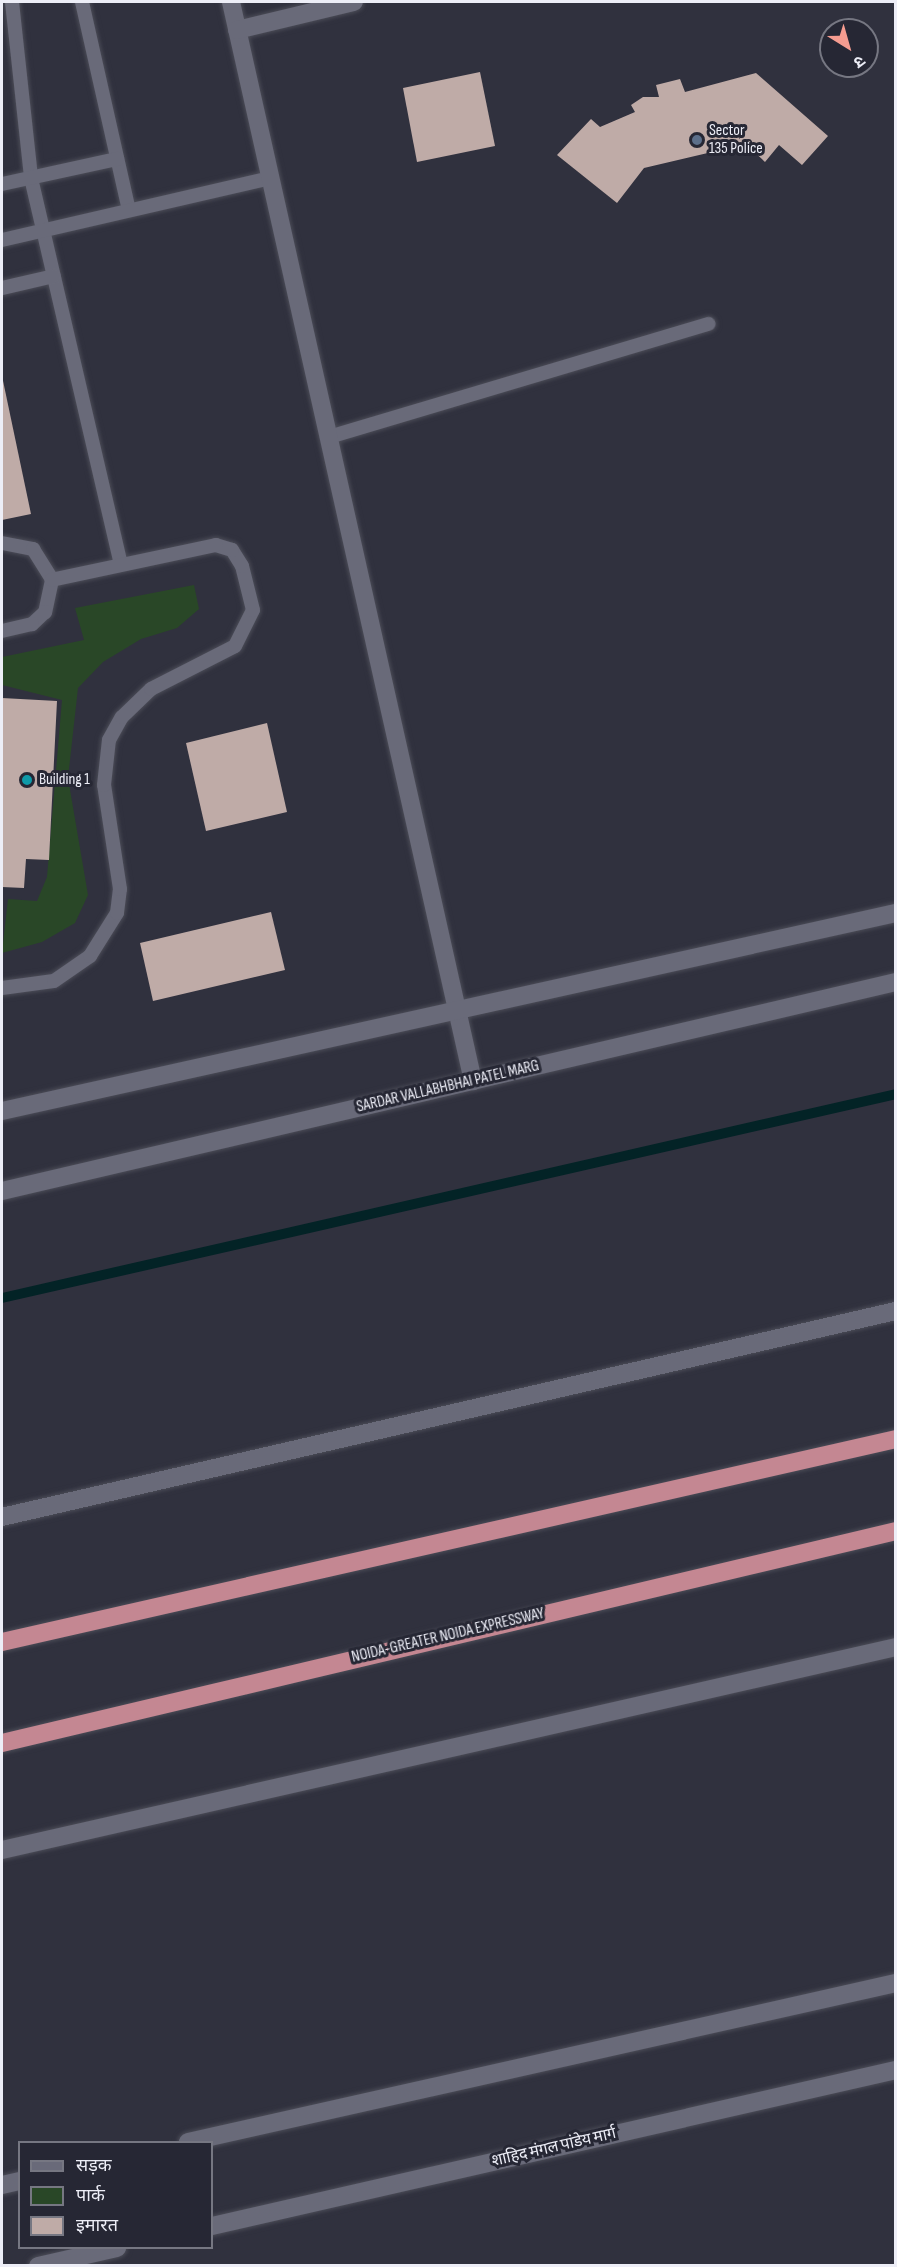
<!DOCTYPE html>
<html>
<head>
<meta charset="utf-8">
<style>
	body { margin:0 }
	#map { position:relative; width:897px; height:2267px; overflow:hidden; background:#30313e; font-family:"Sofia Sans Condensed","Noto Sans Devanagari",sans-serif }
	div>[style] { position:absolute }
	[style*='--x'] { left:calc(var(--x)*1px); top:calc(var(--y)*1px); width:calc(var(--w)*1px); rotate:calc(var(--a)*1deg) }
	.green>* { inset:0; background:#294727 }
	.stream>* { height:10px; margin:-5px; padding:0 5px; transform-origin:5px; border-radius:5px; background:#032326 }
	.building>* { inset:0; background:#bfaba7 }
	.roads { filter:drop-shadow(0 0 2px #4b4c57) drop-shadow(0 0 2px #4b4c57) }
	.service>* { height:14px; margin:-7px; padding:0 7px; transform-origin:7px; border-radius:7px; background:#696a79 }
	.minor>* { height:18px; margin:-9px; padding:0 9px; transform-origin:9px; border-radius:9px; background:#696a79 }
	.tertiary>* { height:18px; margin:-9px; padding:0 9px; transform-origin:9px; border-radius:9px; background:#696a79 }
	.trunk>* { height:18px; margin:-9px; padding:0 9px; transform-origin:9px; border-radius:9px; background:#c48792 }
	.dots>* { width:16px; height:16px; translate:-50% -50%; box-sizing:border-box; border:3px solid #262734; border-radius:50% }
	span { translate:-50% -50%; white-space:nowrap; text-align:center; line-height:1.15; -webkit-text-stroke:6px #262734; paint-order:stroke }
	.poi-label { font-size:16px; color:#edeef7 }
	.left { translate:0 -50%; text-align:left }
	.street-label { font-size:16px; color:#edeef7 }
	.frame { position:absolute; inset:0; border:3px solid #edeef7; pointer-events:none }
	.legend { position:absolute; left:18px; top:2141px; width:195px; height:108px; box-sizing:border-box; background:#262734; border:2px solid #767782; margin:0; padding:8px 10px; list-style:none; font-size:18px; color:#edeef7 }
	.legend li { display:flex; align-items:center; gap:12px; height:30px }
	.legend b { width:30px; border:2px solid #767782 }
	.north { position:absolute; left:819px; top:18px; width:60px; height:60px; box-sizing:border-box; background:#262734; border:2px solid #767782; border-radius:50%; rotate:143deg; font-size:16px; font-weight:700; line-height:24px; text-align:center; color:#edeef7 }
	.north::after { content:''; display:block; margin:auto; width:21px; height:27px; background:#f59c90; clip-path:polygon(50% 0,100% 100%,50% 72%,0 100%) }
</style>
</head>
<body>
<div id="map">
	<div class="green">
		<div style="clip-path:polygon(194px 585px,199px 609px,177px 628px,141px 639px,103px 662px,78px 688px,68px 778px,88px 895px,75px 923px,42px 942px,2px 953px,8px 899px,37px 901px,47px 877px,62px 700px,2px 685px,2px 657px,84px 640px,75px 608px)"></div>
	</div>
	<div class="stream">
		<div style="--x:2;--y:1298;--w:917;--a:-12.85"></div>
	</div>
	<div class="building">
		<div style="clip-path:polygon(480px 72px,495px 146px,417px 162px,403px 88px)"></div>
		<div style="clip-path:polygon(756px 73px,828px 136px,802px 165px,779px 145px,765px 162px,746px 144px,644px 168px,617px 203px,557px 155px,591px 119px,600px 127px,635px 112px,631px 105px,643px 97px,659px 97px,656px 85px,680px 79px,685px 92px)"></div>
		<div style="clip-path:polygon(2px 376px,31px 514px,2px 520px)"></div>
		<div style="clip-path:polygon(2px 698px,57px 701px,49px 860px,26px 859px,24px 888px,2px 887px)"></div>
		<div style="clip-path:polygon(267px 723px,287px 812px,206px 831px,186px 743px)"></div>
		<div style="clip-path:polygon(271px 912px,285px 970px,153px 1001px,140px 943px)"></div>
	</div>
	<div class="roads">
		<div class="service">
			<div style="--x:12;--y:2;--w:177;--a:83.8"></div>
			<div style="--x:31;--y:178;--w:397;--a:76.9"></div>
			<div style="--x:82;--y:2;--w:213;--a:77.3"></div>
			<div style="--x:2;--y:184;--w:118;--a:-12.3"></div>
			<div style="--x:2;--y:240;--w:275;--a:-13"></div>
			<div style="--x:2;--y:288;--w:53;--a:-13"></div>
			<div style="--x:329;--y:437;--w:396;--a:-16.6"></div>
			<div style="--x:2;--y:543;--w:32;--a:11"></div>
			<div style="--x:33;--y:549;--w:36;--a:58"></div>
			<div style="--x:52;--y:580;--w:33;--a:102"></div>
			<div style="--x:45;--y:612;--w:18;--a:137"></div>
			<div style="--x:32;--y:624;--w:31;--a:167"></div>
			<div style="--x:2;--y:988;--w:52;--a:-7.7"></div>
			<div style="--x:54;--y:981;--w:44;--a:-34.8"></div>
			<div style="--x:90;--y:956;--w:51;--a:-57.9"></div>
			<div style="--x:117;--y:913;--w:24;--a:-83"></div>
			<div style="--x:120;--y:889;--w:105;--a:-98.7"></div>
			<div style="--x:104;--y:785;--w:45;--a:-83.7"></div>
			<div style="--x:109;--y:740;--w:26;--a:-61"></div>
			<div style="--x:122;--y:717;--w:40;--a:-44"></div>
			<div style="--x:151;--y:689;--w:94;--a:-27.1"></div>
			<div style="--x:235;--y:646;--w:40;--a:-63.4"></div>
			<div style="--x:253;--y:610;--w:45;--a:-104"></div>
			<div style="--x:242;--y:566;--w:19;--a:-122"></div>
			<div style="--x:232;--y:550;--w:17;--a:-163"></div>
			<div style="--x:216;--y:545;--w:168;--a:168"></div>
		</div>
		<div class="minor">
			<div style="--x:231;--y:2;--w:1106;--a:77.36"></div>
			<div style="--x:237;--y:30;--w:120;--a:-13.5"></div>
		</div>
		<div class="tertiary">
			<div style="--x:2;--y:1111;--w:916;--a:-12.49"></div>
			<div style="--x:2;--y:1191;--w:918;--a:-13.16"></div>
			<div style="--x:2;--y:1517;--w:917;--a:-12.98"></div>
			<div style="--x:2;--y:1850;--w:917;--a:-12.79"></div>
			<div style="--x:188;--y:2142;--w:726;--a:-12.66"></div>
			<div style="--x:2;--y:2185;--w:18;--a:-13"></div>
			<div style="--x:212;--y:2226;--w:702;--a:-12.85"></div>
			<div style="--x:38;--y:2266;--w:81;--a:-12.8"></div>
		</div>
		<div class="trunk">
			<div style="--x:2;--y:1642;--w:917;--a:-12.79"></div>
			<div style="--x:2;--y:1743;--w:919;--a:-13.34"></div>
		</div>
	</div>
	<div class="dots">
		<div style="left:697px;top:140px;background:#5c6f8a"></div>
		<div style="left:27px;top:780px;background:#0f9aa8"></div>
	</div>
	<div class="poi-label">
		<span class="left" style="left:709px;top:140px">Sector<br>135 Police</span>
		<span class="left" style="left:39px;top:780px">Building 1</span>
	</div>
	<div class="street-label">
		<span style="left:448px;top:1087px;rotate:-13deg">SARDAR VALLABHBHAI PATEL MARG</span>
		<span style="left:448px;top:1636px;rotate:-13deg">NOIDA-GREATER NOIDA EXPRESSWAY</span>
		<span style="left:554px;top:2148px;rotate:-13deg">शाहिद मंगल पांडेय मार्ग</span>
	</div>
	<div class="frame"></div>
	<ul class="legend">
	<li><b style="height:8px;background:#696a79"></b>सड़क</li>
	<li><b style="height:16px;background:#294727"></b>पार्क</li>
	<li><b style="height:16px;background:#bfaba7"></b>इमारत</li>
	</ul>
	<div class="north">उ</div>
</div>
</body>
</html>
